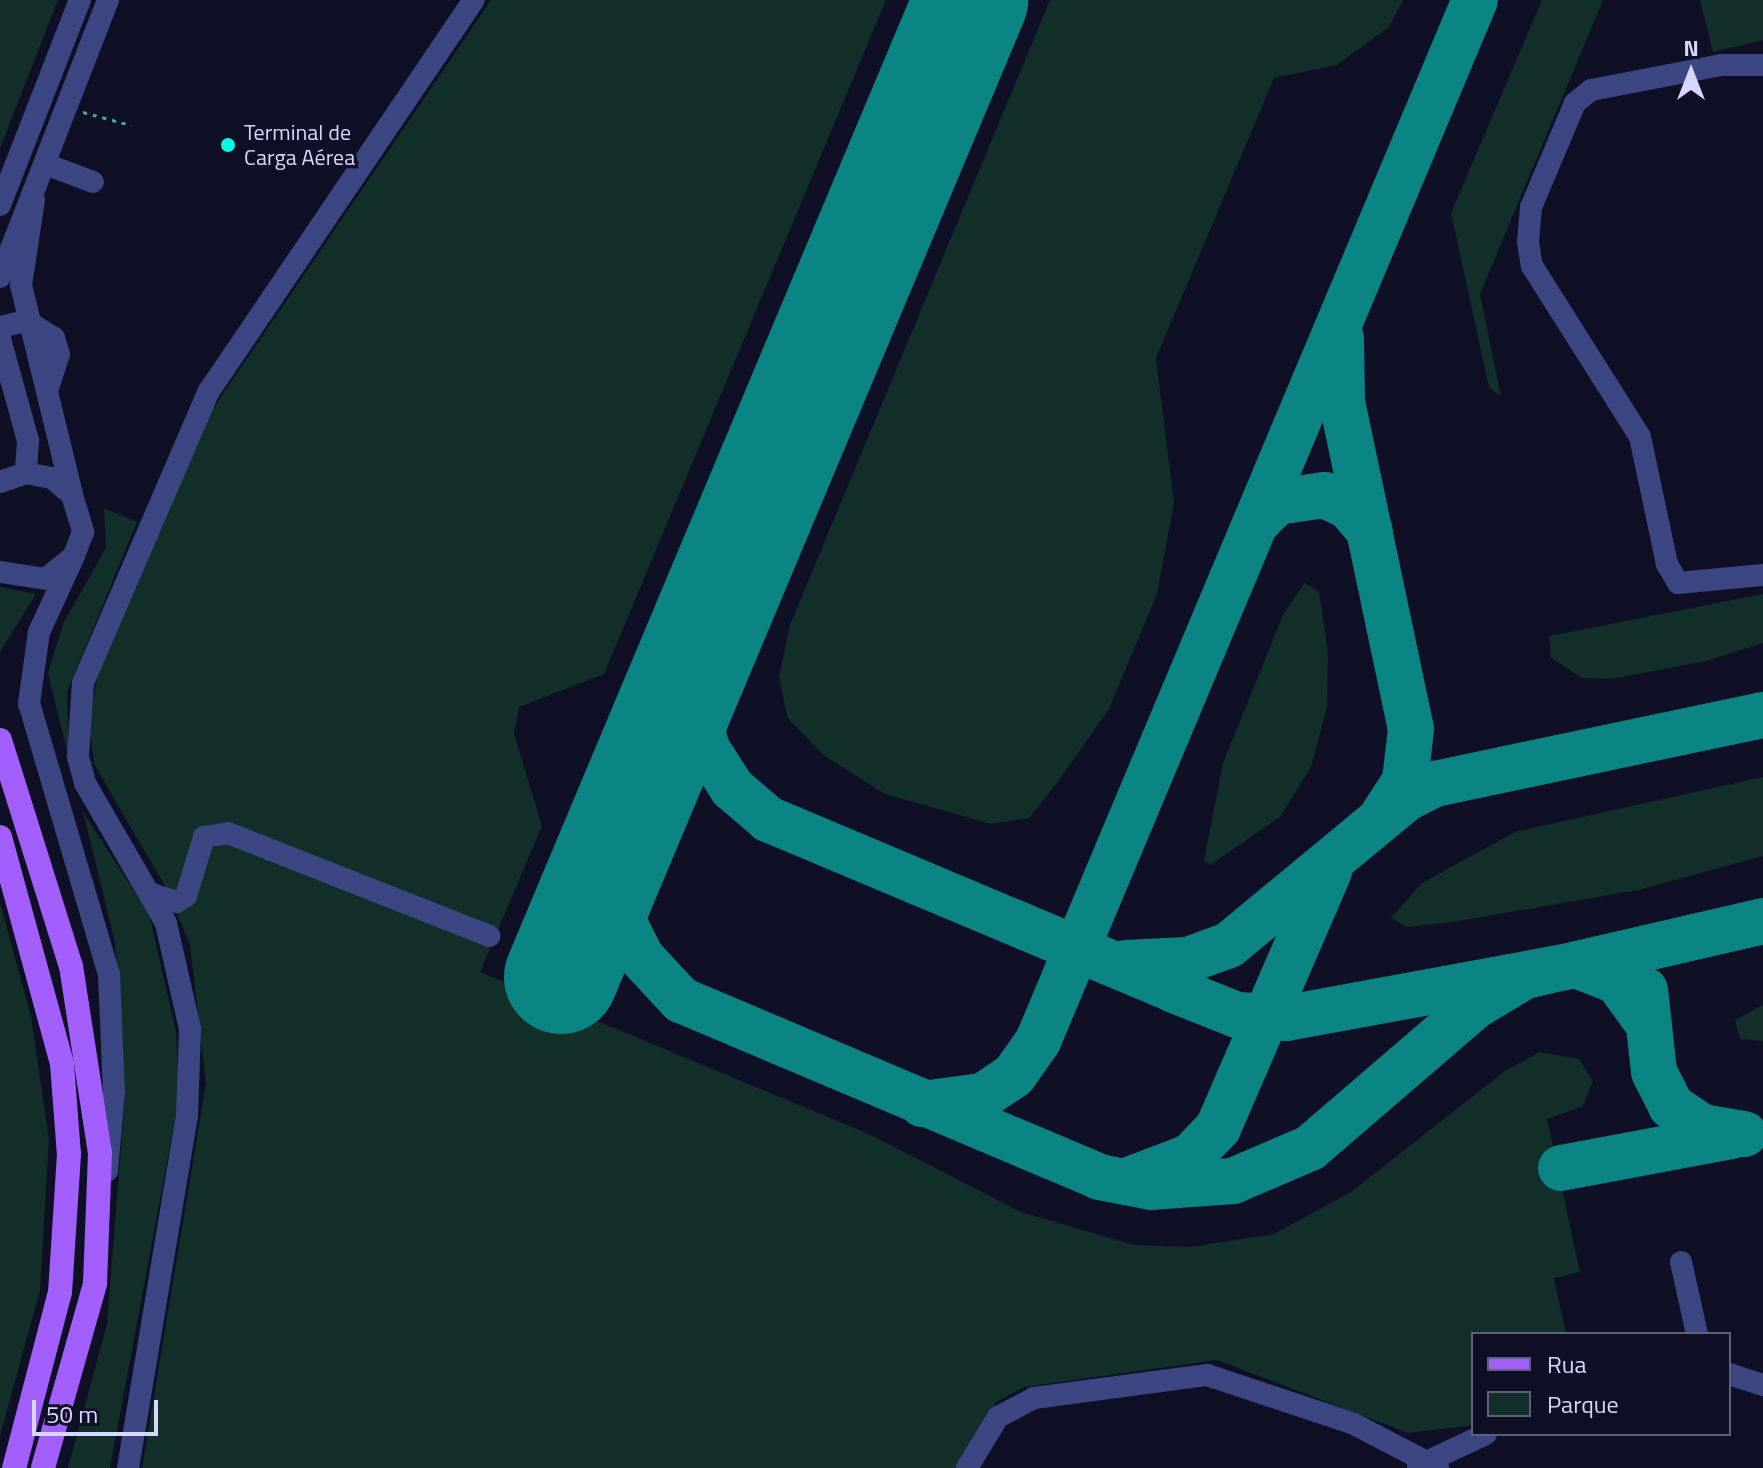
<!DOCTYPE html>
<html>
<head>
<meta charset="utf-8">
<style>
	body { margin:0 }
	#map { position:relative; width:1763px; height:1468px; overflow:hidden; background:#0f1025; font-family:"Titillium Web",sans-serif }
	div>[style] { position:absolute }
	[style*='--x'] { left:calc(var(--x)*1px); top:calc(var(--y)*1px); width:calc(var(--w)*1px); rotate:calc(var(--a)*1deg) }
	.green>* { inset:0; background:#132f29 }
	.taxiway>* { height:46px; margin:-23px; padding:0 23px; transform-origin:23px; border-radius:23px; background:#0b8484 }
	.runway>* { height:114px; margin:-57px; padding:0 57px; transform-origin:57px; border-radius:57px; background:#0b8484 }
	.path>* { height:3px; margin-top:-1.5px; transform-origin:0; background:repeating-linear-gradient(90deg,#32b494 0 4px,transparent 0 10px) }
	.minor>* { height:22px; margin:-11px; padding:0 11px; transform-origin:11px; border-radius:11px; background:#3c4683 }
	.major>* { height:24px; margin:-12px; padding:0 12px; transform-origin:12px; border-radius:12px; background:#a35ffb }
	.dots>* { width:22px; height:22px; translate:-50% -50%; box-sizing:border-box; border:4px solid #0f1025; border-radius:50% }
	span { translate:-50% -50%; white-space:nowrap; text-align:center; line-height:1.15; -webkit-text-stroke:7px #0f1025; paint-order:stroke }
	.poi-label { font-size:22px; color:#d5d7fe }
	.left { translate:0 -50%; text-align:left }
	.legend { position:absolute; left:1471px; top:1332px; width:260px; height:104px; box-sizing:border-box; background:#0f1025; border:2px solid #5e607c; margin:0; padding:10px 14px; list-style:none; font-size:24px; color:#d5d7fe }
	.legend li { display:flex; align-items:center; gap:16px; height:40px }
	.legend b { width:40px; border:2px solid #5e607c }
	.north { position:absolute; left:1651px; top:32px; width:80px; height:80px; -webkit-text-stroke:6px #0f1025; paint-order:stroke; rotate:0deg; font-size:22px; font-weight:700; line-height:32px; text-align:center; color:#d5d7fe }
	.north::after { content:''; display:block; margin:auto; width:28px; height:36px; background:#d5d7fe; clip-path:polygon(50% 0,100% 100%,50% 72%,0 100%) }
	.scale { position:absolute; left:32px; top:1400px; width:126px; height:36px; box-sizing:border-box; border:4px solid #d5d7fe; border-top:0; padding-left:10px; font-size:24px; line-height:28px; white-space:nowrap; color:#d5d7fe; -webkit-text-stroke:6px #0f1025; paint-order:stroke }
</style>
</head>
<body>
<div id="map">
	<div class="green">
		<div style="clip-path:polygon(0 0,58px 0,0 148px)"></div>
		<div style="clip-path:polygon(491px 0,886px 0,604px 674px,519px 707px,514px 734px,542px 826px,480px 972px,871px 1135px,1021px 1212px,1134px 1245px,1190px 1247px,1274px 1234px,1351px 1192px,1505px 1071px,1540px 1052px,1579px 1059px,1593px 1081px,1583px 1106px,1547px 1119px,1580px 1272px,1554px 1278px,1566px 1334px,1473px 1334px,1473px 1425px,1408px 1433px,1217px 1360px,1024px 1387px,996px 1402px,958px 1468px,142px 1468px,206px 1083px,190px 945px,165px 886px,94px 764px,89px 725px,97px 678px,210px 413px)"></div>
		<div style="clip-path:polygon(1050px 0,1403px 0,1389px 27px,1337px 65px,1274px 78px,1156px 358px,1174px 503px,1157px 594px,1109px 709px,1059px 780px,1029px 818px,991px 824px,885px 794px,823px 755px,787px 717px,779px 676px,790px 625px)"></div>
		<div style="clip-path:polygon(1542px 0,1603px 0,1480px 294px,1501px 397px,1489px 387px,1451px 213px)"></div>
		<div style="clip-path:polygon(1700px 0,1763px 0,1763px 40px,1713px 52px)"></div>
		<div style="clip-path:polygon(104px 508px,137px 522px,67px 692px,69px 759px,48px 673px,63px 624px,106px 548px)"></div>
		<div style="clip-path:polygon(1304px 583px,1319px 591px,1328px 653px,1327px 707px,1311px 767px,1280px 817px,1210px 865px,1204px 860px,1223px 763px,1283px 615px)"></div>
		<div style="clip-path:polygon(0 587px,36px 594px,0 652px)"></div>
		<div style="clip-path:polygon(1763px 594px,1763px 643px,1706px 661px,1612px 679px,1582px 678px,1551px 658px,1549px 636px)"></div>
		<div style="clip-path:polygon(1763px 777px,1763px 856px,1638px 890px,1453px 922px,1407px 927px,1391px 918px,1422px 883px,1515px 832px)"></div>
		<div style="clip-path:polygon(83px 812px,149px 914px,176px 1031px,179px 1098px,110px 1468px,68px 1468px,107px 1324px,125px 1097px,115px 942px)"></div>
		<div style="clip-path:polygon(0 903px,31px 1016px,49px 1139px,40px 1290px,0 1436px)"></div>
		<div style="clip-path:polygon(1763px 1005px,1763px 1041px,1740px 1039px,1735px 1020px)"></div>
	</div>
	<div class="taxiway">
		<div style="--x:1341;--y:338;--w:64;--a:89.1"></div>
		<div style="--x:1342;--y:402;--w:334;--a:78.1"></div>
		<div style="--x:1411;--y:729;--w:52;--a:96.6"></div>
		<div style="--x:1405;--y:781;--w:40;--a:122.9"></div>
		<div style="--x:1257;--y:522;--w:28;--a:-45"></div>
		<div style="--x:1277;--y:502;--w:48;--a:-8.5"></div>
		<div style="--x:1324;--y:495;--w:26;--a:25"></div>
		<div style="--x:1348;--y:506;--w:33;--a:49"></div>
		<div style="--x:705;--y:633;--w:60;--a:99.6"></div>
		<div style="--x:695;--y:692;--w:56;--a:78.7"></div>
		<div style="--x:706;--y:747;--w:49;--a:57.6"></div>
		<div style="--x:732;--y:788;--w:48;--a:40.7"></div>
		<div style="--x:768;--y:819;--w:441;--a:22.8"></div>
		<div style="--x:1174;--y:990;--w:68;--a:21.6"></div>
		<div style="--x:1237;--y:1015;--w:50;--a:3.4"></div>
		<div style="--x:1287;--y:1018;--w:294;--a:-10.4"></div>
		<div style="--x:1576;--y:965;--w:44;--a:21.3"></div>
		<div style="--x:1617;--y:981;--w:46;--a:53.9"></div>
		<div style="--x:622;--y:834;--w:38;--a:97"></div>
		<div style="--x:617;--y:872;--w:54;--a:81.4"></div>
		<div style="--x:625;--y:925;--w:36;--a:63"></div>
		<div style="--x:641;--y:957;--w:59;--a:47.1"></div>
		<div style="--x:681;--y:1000;--w:454;--a:22.9"></div>
		<div style="--x:1099;--y:1177;--w:53;--a:10.9"></div>
		<div style="--x:1151;--y:1187;--w:82;--a:-4.2"></div>
		<div style="--x:1233;--y:1181;--w:84;--a:-23.2"></div>
		<div style="--x:1310;--y:1148;--w:218;--a:-40.7"></div>
		<div style="--x:1475;--y:1006;--w:58;--a:-31"></div>
		<div style="--x:1525;--y:976;--w:244;--a:-13"></div>
		<div style="--x:1126;--y:963;--w:62;--a:-2.8"></div>
		<div style="--x:1188;--y:960;--w:44;--a:-20.1"></div>
		<div style="--x:1229;--y:945;--w:231;--a:-39.6"></div>
		<div style="--x:1407;--y:798;--w:31;--a:-27"></div>
		<div style="--x:1435;--y:784;--w:335;--a:-11.9"></div>
		<div style="--x:1645;--y:990;--w:82;--a:83.7"></div>
		<div style="--x:1654;--y:1072;--w:38;--a:63"></div>
		<div style="--x:1671;--y:1106;--w:37;--a:34"></div>
		<div style="--x:1702;--y:1127;--w:43;--a:9.5"></div>
		<div style="--x:922;--y:1104;--w:62;--a:-7.5"></div>
		<div style="--x:983;--y:1096;--w:37;--a:-34"></div>
		<div style="--x:1014;--y:1075;--w:42;--a:-54.8"></div>
		<div style="--x:1038;--y:1041;--w:1129;--a:-67.23"></div>
		<div style="--x:1561;--y:1168;--w:174;--a:-10.6"></div>
		<div style="--x:1134;--y:1178;--w:60;--a:-20.6"></div>
		<div style="--x:1190;--y:1157;--w:40;--a:-46"></div>
		<div style="--x:1218;--y:1128;--w:279;--a:-66.6"></div>
	</div>
	<div class="runway">
		<div style="--x:561;--y:977;--w:1060;--a:-67.23"></div>
	</div>
	<div class="path">
		<div style="--x:83;--y:112;--w:50;--a:15.2"></div>
	</div>
	<div class="minor">
		<div style="--x:1763;--y:65;--w:42;--a:180"></div>
		<div style="--x:1721;--y:65;--w:132;--a:169.1"></div>
		<div style="--x:1591;--y:90;--w:21;--a:141"></div>
		<div style="--x:1575;--y:103;--w:113;--a:112.9"></div>
		<div style="--x:1531;--y:207;--w:35;--a:95"></div>
		<div style="--x:1528;--y:242;--w:24;--a:81"></div>
		<div style="--x:1532;--y:266;--w:202;--a:57.7"></div>
		<div style="--x:1640;--y:437;--w:130;--a:78"></div>
		<div style="--x:1667;--y:564;--w:22;--a:60"></div>
		<div style="--x:1678;--y:583;--w:85;--a:-5.4"></div>
		<div style="--x:48;--y:165;--w:48;--a:20.7"></div>
		<div style="--x:34;--y:200;--w:86;--a:98.7"></div>
		<div style="--x:21;--y:285;--w:216;--a:76.3"></div>
		<div style="--x:0;--y:205;--w:220;--a:-68.7"></div>
		<div style="--x:0;--y:277;--w:297;--a:-68.7"></div>
		<div style="--x:0;--y:327;--w:28;--a:-13"></div>
		<div style="--x:27;--y:321;--w:32;--a:32"></div>
		<div style="--x:54;--y:338;--w:17;--a:73"></div>
		<div style="--x:59;--y:354;--w:39;--a:108"></div>
		<div style="--x:0;--y:339;--w:106;--a:74.6"></div>
		<div style="--x:28;--y:441;--w:32;--a:94"></div>
		<div style="--x:0;--y:482;--w:28;--a:-19"></div>
		<div style="--x:26;--y:473;--w:26;--a:11"></div>
		<div style="--x:52;--y:478;--w:26;--a:40"></div>
		<div style="--x:72;--y:495;--w:39;--a:73"></div>
		<div style="--x:83;--y:532;--w:26;--a:111"></div>
		<div style="--x:74;--y:556;--w:36;--a:141"></div>
		<div style="--x:46;--y:579;--w:47;--a:-171.3"></div>
		<div style="--x:74;--y:556;--w:84;--a:114.7"></div>
		<div style="--x:39;--y:632;--w:72;--a:98"></div>
		<div style="--x:29;--y:703;--w:283;--a:73.6"></div>
		<div style="--x:109;--y:974;--w:118;--a:87.6"></div>
		<div style="--x:114;--y:1092;--w:79;--a:95.1"></div>
		<div style="--x:149;--y:893;--w:29;--a:18"></div>
		<div style="--x:177;--y:902;--w:11;--a:-34"></div>
		<div style="--x:186;--y:896;--w:62;--a:-73"></div>
		<div style="--x:204;--y:837;--w:24;--a:-9"></div>
		<div style="--x:228;--y:833;--w:281;--a:21.5"></div>
		<div style="--x:1681;--y:1262;--w:74;--a:77.5"></div>
		<div style="--x:1729;--y:1374;--w:36;--a:18"></div>
		<div style="--x:1418;--y:1466;--w:75;--a:-25.2"></div>
		<div style="--x:128;--y:1468;--w:357;--a:-80.5"></div>
		<div style="--x:187;--y:1116;--w:87;--a:-88"></div>
		<div style="--x:190;--y:1029;--w:109;--a:-102.8"></div>
		<div style="--x:166;--y:923;--w:162;--a:-120.1"></div>
		<div style="--x:85;--y:783;--w:28;--a:-105"></div>
		<div style="--x:78;--y:756;--w:73;--a:-86.1"></div>
		<div style="--x:83;--y:683;--w:318;--a:-66.7"></div>
		<div style="--x:209;--y:391;--w:472;--a:-55.9"></div>
		<div style="--x:967;--y:1468;--w:60;--a:-58.7"></div>
		<div style="--x:998;--y:1417;--w:41;--a:-27.8"></div>
		<div style="--x:1034;--y:1398;--w:175;--a:-7.6"></div>
		<div style="--x:1207;--y:1375;--w:155;--a:18.4"></div>
		<div style="--x:1354;--y:1424;--w:95;--a:27.6"></div>
	</div>
	<div class="major">
		<div style="--x:0;--y:740;--w:237;--a:72.6"></div>
		<div style="--x:71;--y:966;--w:189;--a:81.2"></div>
		<div style="--x:100;--y:1153;--w:131;--a:92.2"></div>
		<div style="--x:95;--y:1284;--w:191;--a:105.8"></div>
		<div style="--x:0;--y:837;--w:235;--a:74.7"></div>
		<div style="--x:62;--y:1064;--w:90;--a:85.6"></div>
		<div style="--x:69;--y:1154;--w:138;--a:93.7"></div>
		<div style="--x:60;--y:1292;--w:182;--a:104.6"></div>
	</div>
	<div class="dots">
		<div style="left:228px;top:145px;background:#07f8e3"></div>
	</div>
	<div class="poi-label">
		<span class="left" style="left:244px;top:145px">Terminal de<br>Carga Aérea</span>
	</div>
	<ul class="legend">
	<li><b style="height:10px;background:#a35ffb"></b>Rua</li>
	<li><b style="height:22px;background:#132f29"></b>Parque</li>
	</ul>
	<div class="north">N</div>
	<div class="scale">50 m</div>
</div>
</body>
</html>
